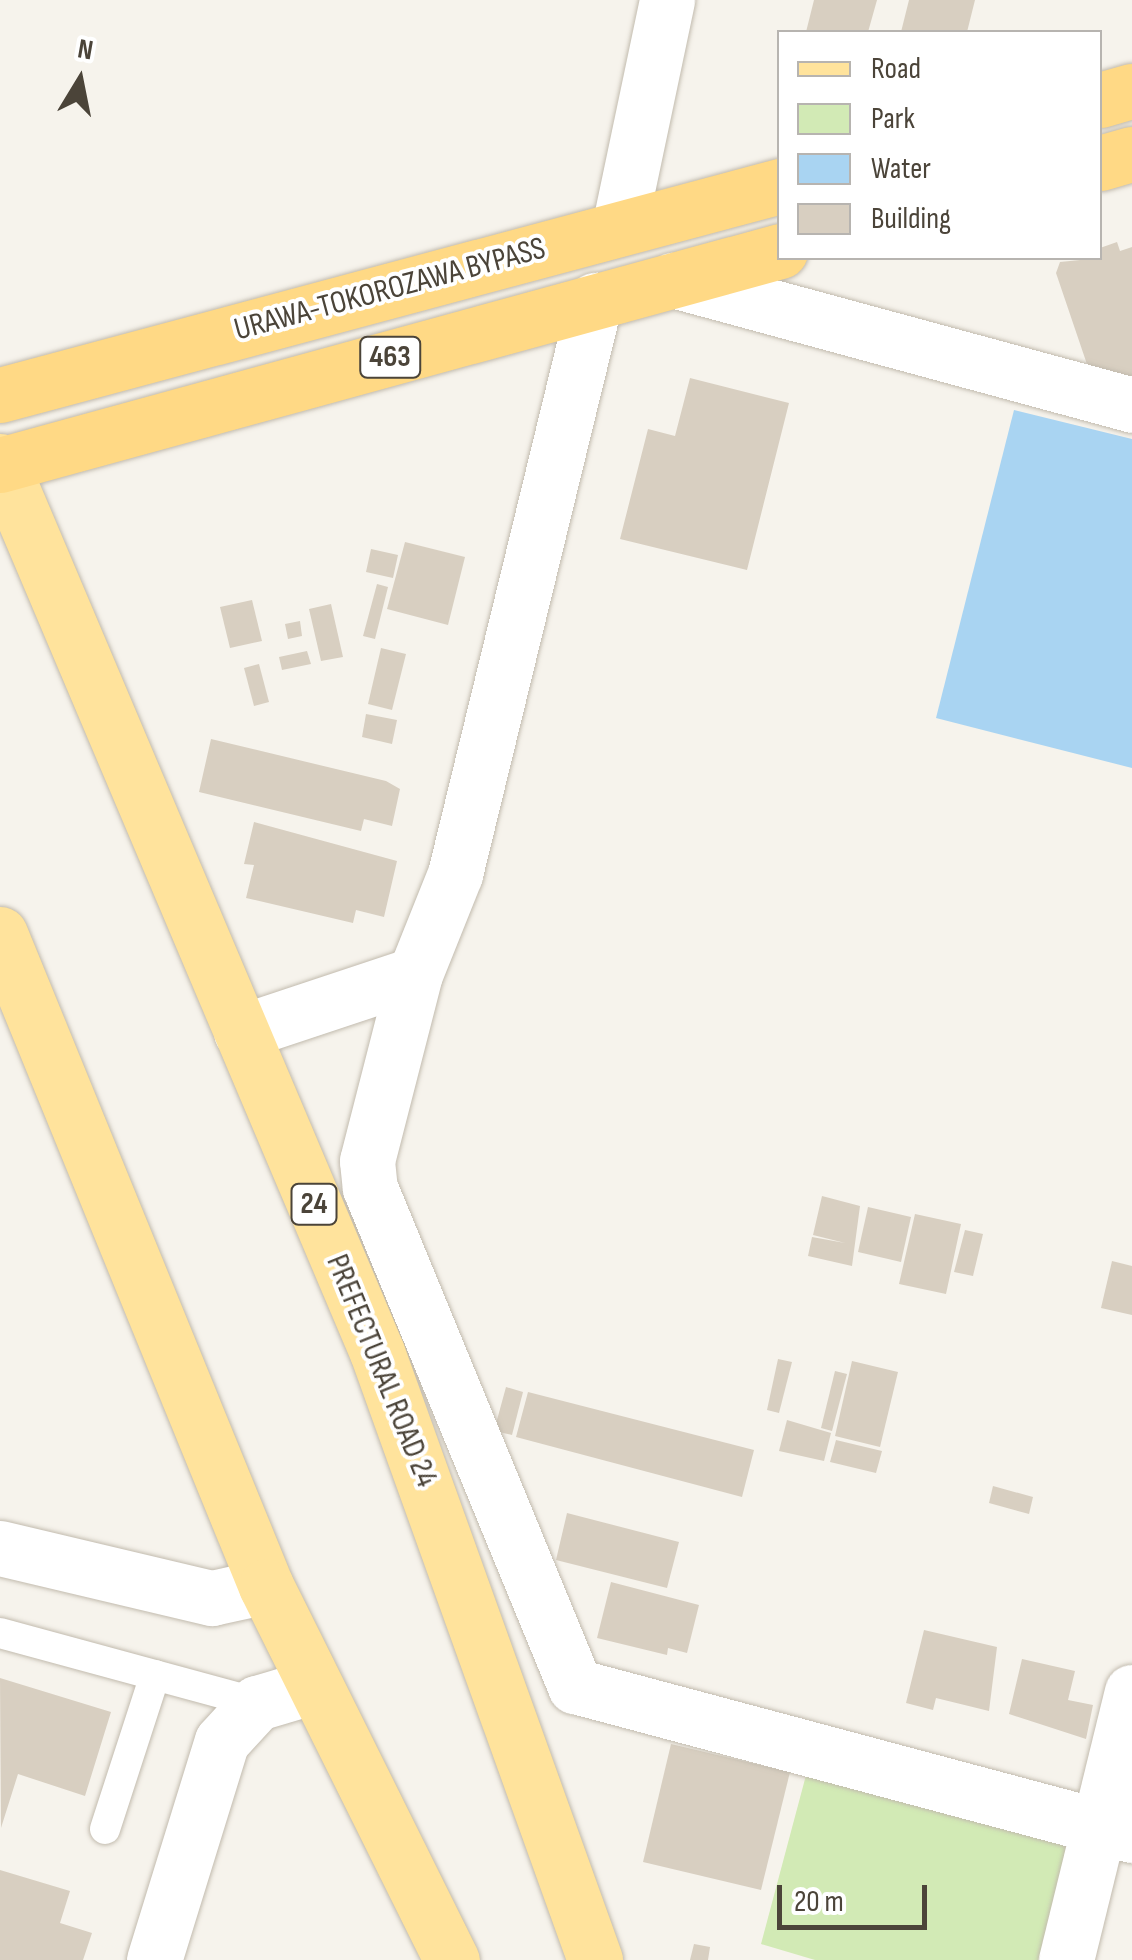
<!DOCTYPE html>
<html>
<head>
<meta charset="utf-8">
<style>
	body { margin:0 }
	#map { position:relative; width:1132px; height:1960px; overflow:hidden; background:#f6f3ec; font-family:"Sofia Sans Condensed",sans-serif }
	div>[style] { position:absolute }
	[style*='--x'] { left:calc(var(--x)*1px); top:calc(var(--y)*1px); width:calc(var(--w)*1px); rotate:calc(var(--a)*1deg) }
	.green>* { inset:0; background:#d2eab5 }
	.water>* { inset:0; background:#a9d4f2 }
	.building>* { inset:0; background:#d8cfc1 }
	.roads { filter:drop-shadow(0 0 2px #c2bbae) drop-shadow(0 0 2px #c2bbae) }
	.service>* { height:30px; margin:-15px; padding:0 15px; transform-origin:15px; border-radius:15px; background:#fff }
	.minor>* { height:55px; margin:-27.5px; padding:0 27.5px; transform-origin:27.5px; border-radius:27.5px; background:#fff }
	.tertiary>* { height:55px; margin:-27.5px; padding:0 27.5px; transform-origin:27.5px; border-radius:27.5px; background:#fff }
	.primary>* { height:55px; margin:-27.5px; padding:0 27.5px; transform-origin:27.5px; border-radius:27.5px; background:#ffe39c }
	.trunk>* { height:55px; margin:-27.5px; padding:0 27.5px; transform-origin:27.5px; border-radius:27.5px; background:#ffd985 }
	span { translate:-50% -50%; white-space:nowrap; text-align:center; line-height:1.15; -webkit-text-stroke:8px #fff; paint-order:stroke }
	.shield-label span { padding:2px 8px; background:#fff; border:2px solid; border-radius:8px; -webkit-text-stroke-width:0 }
	.shield-label { font-size:30px; color:#4b4439; font-weight:700 }
	.street-label { font-size:32px; color:#4b4439 }
	.legend { position:absolute; left:777px; top:30px; width:325px; height:230px; box-sizing:border-box; background:#fff; border:2px solid #b7b4b0; margin:0; padding:12px 18px; list-style:none; font-size:30px; color:#4b4439 }
	.legend li { display:flex; align-items:center; gap:20px; height:50px }
	.legend b { width:50px; border:2px solid #b7b4b0 }
	.north { position:absolute; left:30px; top:30px; width:100px; height:100px; -webkit-text-stroke:8px #fff; paint-order:stroke; rotate:10deg; font-size:28px; font-weight:700; line-height:40px; text-align:center; color:#4b4439 }
	.north::after { content:''; display:block; margin:auto; width:35px; height:45px; background:#4b4439; clip-path:polygon(50% 0,100% 100%,50% 72%,0 100%) }
	.scale { position:absolute; left:777px; top:1885px; width:150px; height:45px; box-sizing:border-box; border:5px solid #4b4439; border-top:0; padding-left:12px; font-size:30px; line-height:35px; white-space:nowrap; color:#4b4439; -webkit-text-stroke:8px #fff; paint-order:stroke }
</style>
</head>
<body>
<div id="map">
	<div class="green">
		<div style="clip-path:polygon(809px 1764px,1080px 1835px,1045px 1960px,815px 1960px,761px 1944px)"></div>
	</div>
	<div class="water">
		<div style="clip-path:polygon(1014px 410px,1132px 439px,1132px 768px,936px 718px)"></div>
	</div>
	<div class="building">
		<div style="clip-path:polygon(814px 0,877px 0,868px 32px,806px 32px)"></div>
		<div style="clip-path:polygon(909px 0,975px 0,967px 32px,901px 32px)"></div>
		<div style="clip-path:polygon(1117px 242px,1120px 251px,1132px 247px,1132px 392px,1093px 382px,1056px 273px,1060px 262px,1100px 258px,1100px 248px)"></div>
		<div style="clip-path:polygon(690px 378px,789px 403px,747px 570px,620px 539px,648px 429px,675px 436px)"></div>
		<div style="clip-path:polygon(405px 542px,465px 557px,448px 625px,387px 609px)"></div>
		<div style="clip-path:polygon(371px 549px,398px 555px,393px 578px,366px 572px)"></div>
		<div style="clip-path:polygon(377px 584px,388px 587px,375px 639px,363px 636px)"></div>
		<div style="clip-path:polygon(252px 600px,262px 641px,230px 648px,220px 607px)"></div>
		<div style="clip-path:polygon(331px 604px,343px 657px,321px 661px,309px 609px)"></div>
		<div style="clip-path:polygon(300px 621px,302px 636px,288px 639px,285px 624px)"></div>
		<div style="clip-path:polygon(381px 648px,406px 654px,392px 710px,368px 704px)"></div>
		<div style="clip-path:polygon(307px 651px,311px 664px,282px 670px,279px 657px)"></div>
		<div style="clip-path:polygon(259px 664px,269px 702px,254px 706px,244px 668px)"></div>
		<div style="clip-path:polygon(366px 714px,397px 720px,392px 744px,362px 737px)"></div>
		<div style="clip-path:polygon(211px 739px,386px 781px,400px 789px,392px 826px,364px 819px,361px 831px,199px 792px)"></div>
		<div style="clip-path:polygon(254px 822px,397px 861px,384px 917px,356px 910px,353px 923px,246px 898px,254px 865px,244px 864px)"></div>
		<div style="clip-path:polygon(822px 1196px,860px 1206px,852px 1266px,808px 1256px,812px 1237px,845px 1243px,813px 1235px)"></div>
		<div style="clip-path:polygon(868px 1207px,911px 1217px,901px 1262px,858px 1252px)"></div>
		<div style="clip-path:polygon(915px 1214px,961px 1224px,946px 1294px,899px 1284px)"></div>
		<div style="clip-path:polygon(965px 1230px,983px 1234px,973px 1276px,954px 1272px)"></div>
		<div style="clip-path:polygon(1112px 1261px,1132px 1266px,1132px 1315px,1101px 1308px)"></div>
		<div style="clip-path:polygon(778px 1359px,792px 1362px,779px 1413px,767px 1410px)"></div>
		<div style="clip-path:polygon(852px 1361px,898px 1372px,880px 1447px,835px 1436px)"></div>
		<div style="clip-path:polygon(835px 1371px,847px 1374px,832px 1431px,821px 1428px)"></div>
		<div style="clip-path:polygon(506px 1387px,523px 1392px,512px 1435px,494px 1431px)"></div>
		<div style="clip-path:polygon(528px 1392px,754px 1450px,742px 1497px,516px 1437px)"></div>
		<div style="clip-path:polygon(787px 1420px,831px 1433px,824px 1461px,779px 1451px)"></div>
		<div style="clip-path:polygon(836px 1440px,882px 1451px,876px 1473px,830px 1462px)"></div>
		<div style="clip-path:polygon(993px 1486px,1033px 1497px,1029px 1514px,989px 1503px)"></div>
		<div style="clip-path:polygon(567px 1513px,679px 1542px,667px 1588px,556px 1560px)"></div>
		<div style="clip-path:polygon(611px 1582px,699px 1605px,687px 1653px,668px 1648px,667px 1655px,597px 1638px)"></div>
		<div style="clip-path:polygon(924px 1630px,997px 1647px,989px 1711px,936px 1698px,933px 1710px,906px 1703px)"></div>
		<div style="clip-path:polygon(1022px 1659px,1075px 1671px,1068px 1700px,1093px 1705px,1086px 1739px,1009px 1714px)"></div>
		<div style="clip-path:polygon(0 1678px,111px 1712px,85px 1796px,18px 1774px,1px 1828px)"></div>
		<div style="clip-path:polygon(671px 1744px,790px 1772px,761px 1890px,643px 1862px)"></div>
		<div style="clip-path:polygon(0 1870px,70px 1891px,60px 1923px,92px 1933px,83px 1960px,0 1960px)"></div>
		<div style="clip-path:polygon(694px 1944px,710px 1947px,708px 1960px,690px 1960px)"></div>
	</div>
	<div class="roads">
		<div class="service">
			<div style="--x:0;--y:1633;--w:266;--a:15.2"></div>
			<div style="--x:105;--y:1829;--w:162;--a:-72"></div>
		</div>
		<div class="minor">
			<div style="--x:619;--y:228;--w:233;--a:-78.1"></div>
			<div style="--x:673;--y:280;--w:476;--a:15.2"></div>
			<div style="--x:415;--y:974;--w:193;--a:104.4"></div>
			<div style="--x:367;--y:1161;--w:27;--a:84"></div>
			<div style="--x:370;--y:1188;--w:539;--a:67.63"></div>
			<div style="--x:575;--y:1686;--w:577;--a:14.98"></div>
			<div style="--x:241;--y:1032;--w:183;--a:-18.4"></div>
			<div style="--x:415;--y:974;--w:108;--a:-68.2"></div>
			<div style="--x:455;--y:874;--w:591;--a:-76.29"></div>
			<div style="--x:0;--y:1548;--w:218;--a:13.3"></div>
			<div style="--x:212;--y:1598;--w:55;--a:-12.5"></div>
			<div style="--x:1066;--y:1960;--w:276;--a:-76.2"></div>
		</div>
		<div class="tertiary">
			<div style="--x:154;--y:1960;--w:229;--a:-72.8"></div>
			<div style="--x:222;--y:1741;--w:52;--a:-47.4"></div>
			<div style="--x:257;--y:1703;--w:59;--a:-16.6"></div>
		</div>
		<div class="primary">
			<div style="--x:0;--y:461;--w:967;--a:67.07"></div>
			<div style="--x:377;--y:1352;--w:646;--a:70.27"></div>
			<div style="--x:0;--y:934;--w:704;--a:67.81"></div>
			<div style="--x:266;--y:1586;--w:418;--a:63.6"></div>
		</div>
		<div class="trunk">
			<div style="--x:1100;--y:100;--w:33;--a:-16"></div>
			<div style="--x:1100;--y:163;--w:33;--a:-16"></div>
			<div style="--x:0;--y:395;--w:808;--a:-15"></div>
			<div style="--x:0;--y:465;--w:809;--a:-15.34"></div>
		</div>
	</div>
	<div class="shield-label">
		<span style="left:390px;top:357px">463</span>
		<span style="left:314px;top:1204px">24</span>
	</div>
	<div class="street-label">
		<span style="left:390px;top:290px;rotate:-15deg">URAWA-TOKOROZAWA BYPASS</span>
		<span style="left:381px;top:1371px;rotate:68deg">PREFECTURAL ROAD 24</span>
	</div>
	<ul class="legend">
	<li><b style="height:12px;background:#ffe39c"></b>Road</li>
	<li><b style="height:28px;background:#d2eab5"></b>Park</li>
	<li><b style="height:28px;background:#a9d4f2"></b>Water</li>
	<li><b style="height:28px;background:#d8cfc1"></b>Building</li>
	</ul>
	<div class="north">N</div>
	<div class="scale">20 m</div>
</div>
</body>
</html>
